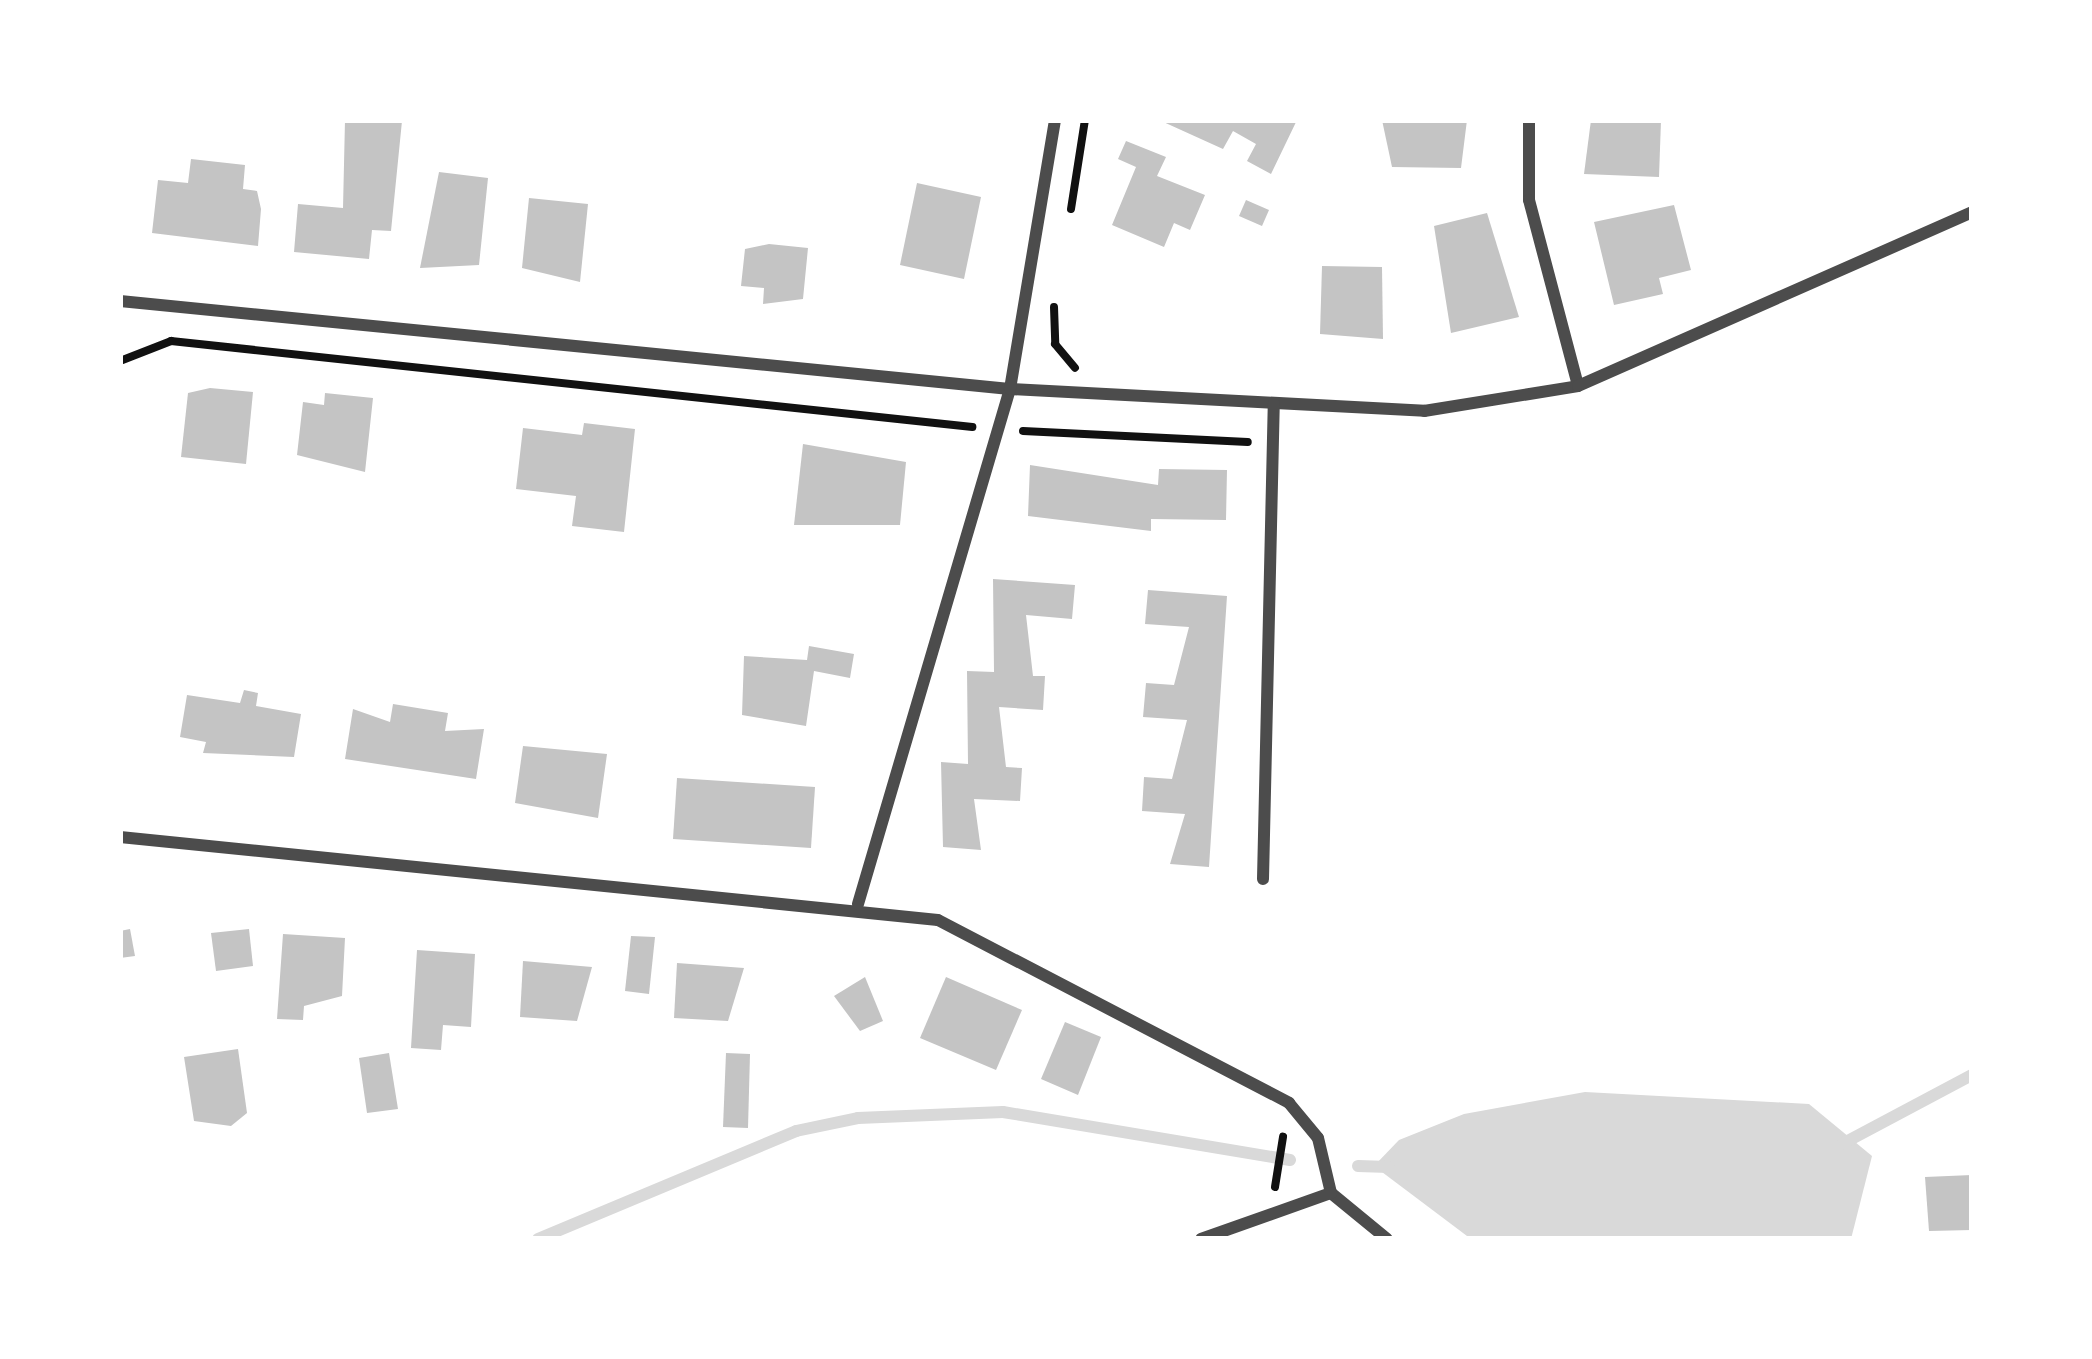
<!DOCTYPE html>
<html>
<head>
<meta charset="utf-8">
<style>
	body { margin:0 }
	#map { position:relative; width:2092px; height:1359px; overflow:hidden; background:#fff; font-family:Quicksand,sans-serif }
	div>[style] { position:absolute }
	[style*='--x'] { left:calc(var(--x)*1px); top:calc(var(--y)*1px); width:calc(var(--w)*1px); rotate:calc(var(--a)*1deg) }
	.water>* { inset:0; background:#d9d9d9 }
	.stream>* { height:12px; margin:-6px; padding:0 6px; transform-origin:6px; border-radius:6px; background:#d9d9d9 }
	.building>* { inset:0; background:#c4c4c4 }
	.path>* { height:8px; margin:-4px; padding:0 4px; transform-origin:4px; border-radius:4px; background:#111 }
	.minor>* { height:12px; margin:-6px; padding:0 6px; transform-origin:6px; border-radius:6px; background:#4c4c4c }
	span { translate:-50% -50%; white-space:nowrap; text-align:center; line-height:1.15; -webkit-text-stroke:9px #fff; paint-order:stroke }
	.frame { position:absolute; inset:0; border:123px solid #fff; pointer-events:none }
</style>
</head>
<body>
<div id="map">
	<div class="water">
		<div style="clip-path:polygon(1585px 1092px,1809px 1104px,1872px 1156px,1851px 1239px,1471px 1239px,1374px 1166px,1399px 1140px,1464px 1114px)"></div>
	</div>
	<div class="stream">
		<div style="--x:1842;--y:1144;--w:147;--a:-28"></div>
		<div style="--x:1358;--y:1166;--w:31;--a:2"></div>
		<div style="--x:538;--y:1239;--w:280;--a:-22.7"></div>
		<div style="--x:796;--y:1131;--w:63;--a:-11.8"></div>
		<div style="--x:858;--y:1118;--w:145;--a:-2.4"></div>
		<div style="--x:1003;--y:1112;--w:291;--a:9.5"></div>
	</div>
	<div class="building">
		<div style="clip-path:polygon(345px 120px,402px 121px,391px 231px,372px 230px,369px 259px,294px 252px,298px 204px,343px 208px)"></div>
		<div style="clip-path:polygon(1159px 120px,1297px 120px,1271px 174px,1247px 161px,1256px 144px,1233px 131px,1223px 149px)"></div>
		<div style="clip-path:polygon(1382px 120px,1467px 120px,1461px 168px,1392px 167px)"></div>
		<div style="clip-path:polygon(1591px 120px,1661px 120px,1659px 177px,1584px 174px)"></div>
		<div style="clip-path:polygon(1126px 141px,1166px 157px,1157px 176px,1205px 195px,1190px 230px,1174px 223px,1164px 247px,1112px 225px,1136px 167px,1118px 159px)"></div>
		<div style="clip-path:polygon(191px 159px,245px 165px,243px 189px,257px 191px,261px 209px,258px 246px,152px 233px,158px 180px,188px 183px)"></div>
		<div style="clip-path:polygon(439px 172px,488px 178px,479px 265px,420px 268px)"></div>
		<div style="clip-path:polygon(917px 183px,981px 197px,964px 279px,900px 265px)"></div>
		<div style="clip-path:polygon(529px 198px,588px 204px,580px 282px,522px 268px)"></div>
		<div style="clip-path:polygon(1246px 200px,1269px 210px,1262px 226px,1239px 216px)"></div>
		<div style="clip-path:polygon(1674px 205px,1691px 270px,1659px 278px,1663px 294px,1614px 305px,1594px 222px)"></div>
		<div style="clip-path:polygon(1487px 213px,1519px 317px,1451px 333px,1434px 226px)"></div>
		<div style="clip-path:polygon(769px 244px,808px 248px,803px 299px,763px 304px,764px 288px,741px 286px,745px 249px)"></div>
		<div style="clip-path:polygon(1322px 266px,1382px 267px,1383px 339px,1320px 334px)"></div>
		<div style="clip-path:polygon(210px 388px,253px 392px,246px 464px,181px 457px,188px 393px)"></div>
		<div style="clip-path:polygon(325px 393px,373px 398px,365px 472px,297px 455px,303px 402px,324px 405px)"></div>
		<div style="clip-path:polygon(584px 423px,635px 429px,624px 532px,572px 526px,576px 496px,516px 489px,523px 428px,582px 435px)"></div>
		<div style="clip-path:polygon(803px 444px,906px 462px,900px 525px,794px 525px)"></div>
		<div style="clip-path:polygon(1030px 465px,1158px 485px,1159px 469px,1227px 470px,1226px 520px,1151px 519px,1151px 531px,1028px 516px)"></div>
		<div style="clip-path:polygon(993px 579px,1075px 585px,1072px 619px,1026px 615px,1033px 676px,1045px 676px,1043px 710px,999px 707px,1006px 767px,1022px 768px,1020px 801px,974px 799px,981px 850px,943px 847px,941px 762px,968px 764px,967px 671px,994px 672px)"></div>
		<div style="clip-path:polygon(1148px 590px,1227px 596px,1209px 867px,1170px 864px,1185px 814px,1142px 811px,1144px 777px,1172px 779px,1187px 720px,1143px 717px,1146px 683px,1174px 685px,1189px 627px,1145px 624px)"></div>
		<div style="clip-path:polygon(809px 646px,854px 654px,850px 678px,814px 671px,806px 726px,742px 715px,744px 656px,807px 660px)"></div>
		<div style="clip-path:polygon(244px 690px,258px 693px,256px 706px,301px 714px,294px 757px,203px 753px,206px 742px,180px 737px,187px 695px,240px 703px)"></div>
		<div style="clip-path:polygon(393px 704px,448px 713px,445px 731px,484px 729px,476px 779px,345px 759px,353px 709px,390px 722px)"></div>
		<div style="clip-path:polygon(523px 746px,607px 754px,598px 818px,515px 803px)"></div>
		<div style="clip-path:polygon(677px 778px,815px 787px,811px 848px,673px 839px)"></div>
		<div style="clip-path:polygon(130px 929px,135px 956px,120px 958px,120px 931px)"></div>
		<div style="clip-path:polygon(249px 929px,253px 966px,216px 971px,211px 933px)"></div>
		<div style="clip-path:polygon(283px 934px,345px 938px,342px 996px,304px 1006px,303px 1020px,277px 1019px)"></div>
		<div style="clip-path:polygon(631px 936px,655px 937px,649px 994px,625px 991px)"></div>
		<div style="clip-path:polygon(417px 950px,475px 954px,471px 1027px,443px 1025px,441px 1050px,411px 1048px)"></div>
		<div style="clip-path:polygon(523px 961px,592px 967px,577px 1021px,520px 1017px)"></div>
		<div style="clip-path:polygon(677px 963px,744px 968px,728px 1021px,674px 1018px)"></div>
		<div style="clip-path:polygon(865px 977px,883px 1021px,860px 1031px,834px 996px)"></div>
		<div style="clip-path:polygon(946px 977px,1022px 1010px,996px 1070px,920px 1038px)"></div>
		<div style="clip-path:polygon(1065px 1022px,1101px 1037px,1078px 1095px,1041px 1079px)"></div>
		<div style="clip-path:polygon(238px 1049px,247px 1113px,231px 1126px,194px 1121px,184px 1057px)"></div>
		<div style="clip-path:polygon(389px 1053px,398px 1109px,367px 1113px,359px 1058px)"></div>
		<div style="clip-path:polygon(726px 1053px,750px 1054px,748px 1128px,723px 1127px)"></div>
		<div style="clip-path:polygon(1972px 1175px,1972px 1230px,1929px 1231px,1925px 1177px)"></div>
	</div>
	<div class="path">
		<div style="--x:1071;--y:209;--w:90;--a:-81.1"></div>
		<div style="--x:1054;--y:307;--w:37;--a:88"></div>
		<div style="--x:1055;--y:344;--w:31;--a:50"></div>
		<div style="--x:120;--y:361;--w:55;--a:-21.4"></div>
		<div style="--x:171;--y:341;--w:806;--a:6.13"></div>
		<div style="--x:1023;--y:431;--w:225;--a:2.8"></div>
		<div style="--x:1275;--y:1187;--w:51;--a:-80.9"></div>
	</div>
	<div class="minor">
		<div style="--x:1529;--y:120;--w:80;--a:90"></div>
		<div style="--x:1529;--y:200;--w:192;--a:75.2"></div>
		<div style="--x:120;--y:301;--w:894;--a:5.65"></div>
		<div style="--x:1010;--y:389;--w:415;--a:3"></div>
		<div style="--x:1424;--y:411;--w:156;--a:-9.2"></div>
		<div style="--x:1578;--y:386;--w:431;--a:-23.8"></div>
		<div style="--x:120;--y:837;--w:822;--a:5.79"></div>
		<div style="--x:938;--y:920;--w:396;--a:27.5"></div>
		<div style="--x:1289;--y:1103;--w:45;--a:50.4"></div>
		<div style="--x:1318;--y:1138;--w:57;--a:76.7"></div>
		<div style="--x:1331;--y:1193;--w:72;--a:39.4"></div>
		<div style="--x:1263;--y:879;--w:476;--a:-88.7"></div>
		<div style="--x:858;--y:904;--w:537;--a:-73.56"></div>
		<div style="--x:1010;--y:389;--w:273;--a:-80.5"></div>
		<div style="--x:1201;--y:1239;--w:138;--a:-19.5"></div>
	</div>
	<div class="frame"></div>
</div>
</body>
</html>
